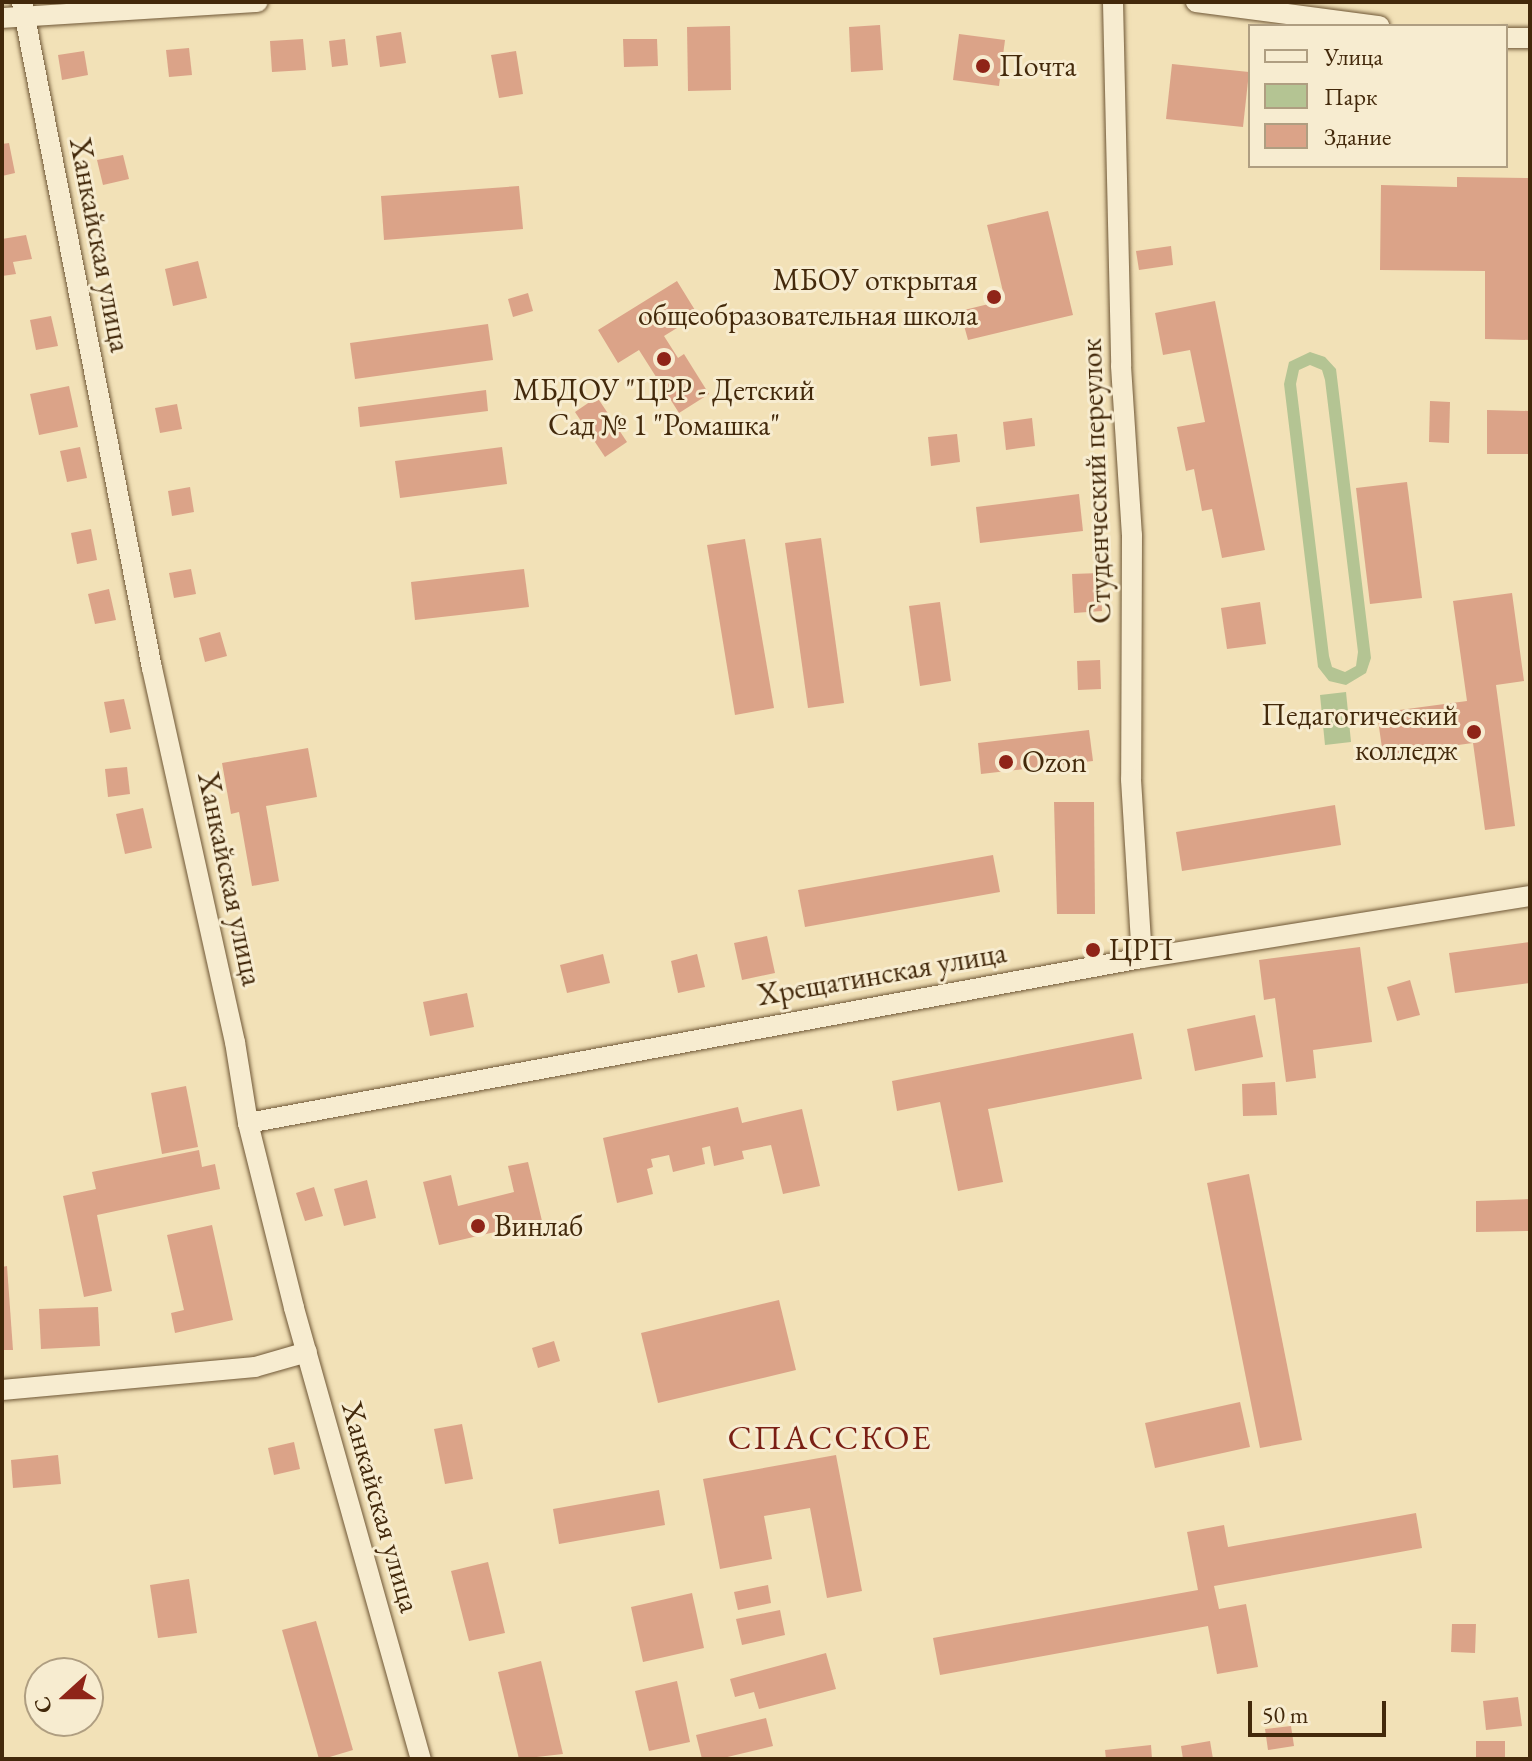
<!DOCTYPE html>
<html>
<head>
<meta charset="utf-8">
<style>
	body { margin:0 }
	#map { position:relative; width:1532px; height:1761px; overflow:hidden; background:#f2e1b7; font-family:"EB Garamond",serif }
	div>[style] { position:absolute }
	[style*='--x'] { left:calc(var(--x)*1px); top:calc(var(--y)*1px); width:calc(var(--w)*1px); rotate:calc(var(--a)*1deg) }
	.green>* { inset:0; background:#b4c493 }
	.building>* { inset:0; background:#dba388 }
	.roads { filter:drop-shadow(0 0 2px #6f5736) drop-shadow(0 0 2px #6f5736) }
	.minor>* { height:20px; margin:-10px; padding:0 10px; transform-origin:10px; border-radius:10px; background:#f7ecd0 }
	.dots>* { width:22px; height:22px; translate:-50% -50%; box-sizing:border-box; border:4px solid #f7ecd0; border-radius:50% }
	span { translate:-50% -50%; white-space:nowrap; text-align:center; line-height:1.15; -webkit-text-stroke:6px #f7ecd0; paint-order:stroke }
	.poi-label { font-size:30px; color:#43290b }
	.left { translate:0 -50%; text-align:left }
	.right { translate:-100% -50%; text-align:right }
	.street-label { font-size:30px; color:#43290b }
	.quarter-label { font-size:34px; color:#7a1f14; letter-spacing:2px }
	.frame { position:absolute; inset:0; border:4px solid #43290b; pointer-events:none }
	.legend { position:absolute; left:1248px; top:24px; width:260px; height:144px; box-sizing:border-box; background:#f7ecd0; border:2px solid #af9e81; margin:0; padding:10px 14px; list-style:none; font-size:24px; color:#43290b }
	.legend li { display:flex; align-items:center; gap:16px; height:40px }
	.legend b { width:40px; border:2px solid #af9e81 }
	.north { position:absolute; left:24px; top:1657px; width:80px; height:80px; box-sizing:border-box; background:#f7ecd0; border:2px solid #af9e81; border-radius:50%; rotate:249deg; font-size:22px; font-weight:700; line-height:32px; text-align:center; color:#43290b }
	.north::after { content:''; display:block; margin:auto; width:28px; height:36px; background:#8f2418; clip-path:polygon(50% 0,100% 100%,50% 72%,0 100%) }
	.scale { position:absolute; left:1248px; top:1701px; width:138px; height:36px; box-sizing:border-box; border:4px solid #43290b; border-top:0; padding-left:10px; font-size:24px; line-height:28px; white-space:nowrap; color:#43290b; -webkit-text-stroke:6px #f7ecd0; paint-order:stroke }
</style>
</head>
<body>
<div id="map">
	<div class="green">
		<div style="clip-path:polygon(evenodd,1310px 352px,1325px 357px,1336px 369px,1371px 658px,1366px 673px,1346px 685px,1329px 681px,1318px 667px,1284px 384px,1289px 362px,1310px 352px,1310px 365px,1322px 370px,1325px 380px,1358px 652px,1356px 666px,1345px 672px,1332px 667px,1329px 656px,1296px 384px,1299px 370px,1310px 365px)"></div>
		<div style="clip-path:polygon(1346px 692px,1351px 742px,1325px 745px,1320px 695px)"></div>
	</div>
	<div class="building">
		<div style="clip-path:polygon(880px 25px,883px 70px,851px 72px,849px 27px)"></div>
		<div style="clip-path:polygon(730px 26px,731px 90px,688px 91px,687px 27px)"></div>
		<div style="clip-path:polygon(401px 32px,406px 63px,380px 67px,376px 36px)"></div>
		<div style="clip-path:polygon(959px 34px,1005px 40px,999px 86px,953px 80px)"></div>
		<div style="clip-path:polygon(303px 39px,306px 70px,272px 72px,270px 41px)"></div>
		<div style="clip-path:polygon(345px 39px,348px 65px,332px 67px,329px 41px)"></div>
		<div style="clip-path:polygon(623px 39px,657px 39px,658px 66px,624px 67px)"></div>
		<div style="clip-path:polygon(189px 48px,192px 75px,169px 77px,166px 50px)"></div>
		<div style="clip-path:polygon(84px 51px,88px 75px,62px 80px,58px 55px)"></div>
		<div style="clip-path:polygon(516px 51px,523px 94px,499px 98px,491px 55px)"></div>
		<div style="clip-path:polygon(1172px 64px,1249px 72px,1243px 127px,1166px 119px)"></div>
		<div style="clip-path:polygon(9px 143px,15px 173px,2px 176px,2px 144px)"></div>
		<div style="clip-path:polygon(123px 155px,129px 179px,103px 185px,97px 160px)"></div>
		<div style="clip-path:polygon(1457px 177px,1530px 178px,1530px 340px,1485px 339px,1485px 271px,1380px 270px,1381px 185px,1457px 187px)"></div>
		<div style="clip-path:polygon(519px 186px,523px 229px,384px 240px,381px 196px)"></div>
		<div style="clip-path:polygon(1048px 211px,1073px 315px,968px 340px,960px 311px,1005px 300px,987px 225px)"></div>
		<div style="clip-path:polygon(26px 235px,32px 259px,13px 262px,16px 274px,2px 276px,2px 239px)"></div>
		<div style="clip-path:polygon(1171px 246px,1173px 265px,1139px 270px,1136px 251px)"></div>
		<div style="clip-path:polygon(198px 261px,207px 298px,173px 306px,165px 269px)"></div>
		<div style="clip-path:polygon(677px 281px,698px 315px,664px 336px,678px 358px,684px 354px,709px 394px,679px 413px,639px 350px,618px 363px,598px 330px)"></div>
		<div style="clip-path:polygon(528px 293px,533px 311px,513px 317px,508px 299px)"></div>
		<div style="clip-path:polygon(1215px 301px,1265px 550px,1222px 558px,1212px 509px,1202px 511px,1194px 469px,1186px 471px,1177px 427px,1205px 422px,1190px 350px,1163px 355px,1155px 313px)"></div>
		<div style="clip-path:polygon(51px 316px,58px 346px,36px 350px,30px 320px)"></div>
		<div style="clip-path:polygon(488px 324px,493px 360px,355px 379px,350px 343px)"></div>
		<div style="clip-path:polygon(69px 386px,78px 427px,39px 435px,30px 394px)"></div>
		<div style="clip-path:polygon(486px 390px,488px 411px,360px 427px,358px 407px)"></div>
		<div style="clip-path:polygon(597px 397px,627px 442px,605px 457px,575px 412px)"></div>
		<div style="clip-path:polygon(1430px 401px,1450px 402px,1449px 443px,1429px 442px)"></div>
		<div style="clip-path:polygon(177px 404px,182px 429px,160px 433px,155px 408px)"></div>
		<div style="clip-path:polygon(1487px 410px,1530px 411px,1530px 454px,1487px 454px)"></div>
		<div style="clip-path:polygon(1032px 418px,1035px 446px,1006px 450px,1003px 422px)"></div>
		<div style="clip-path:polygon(957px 434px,960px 462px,931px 466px,928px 437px)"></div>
		<div style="clip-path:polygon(80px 447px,87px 478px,67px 482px,60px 451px)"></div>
		<div style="clip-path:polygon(502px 447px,507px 484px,400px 498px,395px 461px)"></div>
		<div style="clip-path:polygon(1407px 482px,1422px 598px,1370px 604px,1356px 488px)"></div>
		<div style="clip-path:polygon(190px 487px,194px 512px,172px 516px,168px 491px)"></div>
		<div style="clip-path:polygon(1079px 494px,1083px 531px,980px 543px,976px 507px)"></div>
		<div style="clip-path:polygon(91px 529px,97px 560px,77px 564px,71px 533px)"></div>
		<div style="clip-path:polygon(821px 538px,844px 703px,808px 708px,785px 543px)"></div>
		<div style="clip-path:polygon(745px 539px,774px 708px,735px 715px,707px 545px)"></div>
		<div style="clip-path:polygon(191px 569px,196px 594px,174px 598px,169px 573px)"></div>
		<div style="clip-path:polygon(524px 569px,529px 607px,415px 620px,411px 582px)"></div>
		<div style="clip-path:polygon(1100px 573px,1102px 611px,1074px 613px,1072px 574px)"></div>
		<div style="clip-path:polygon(109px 589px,116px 620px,95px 624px,88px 594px)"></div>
		<div style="clip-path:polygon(1512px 593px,1524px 681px,1496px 685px,1515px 826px,1485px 830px,1473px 743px,1383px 755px,1377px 713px,1467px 701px,1453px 601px)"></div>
		<div style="clip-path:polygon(940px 602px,951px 681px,920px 686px,909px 606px)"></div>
		<div style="clip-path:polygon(1260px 602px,1266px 644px,1227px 649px,1221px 608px)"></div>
		<div style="clip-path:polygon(220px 632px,227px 656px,205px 662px,199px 638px)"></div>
		<div style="clip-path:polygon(1100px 660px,1101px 689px,1078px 690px,1077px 661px)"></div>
		<div style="clip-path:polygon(124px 699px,131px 729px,110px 733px,104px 702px)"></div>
		<div style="clip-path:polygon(1089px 730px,1093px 761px,981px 774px,978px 743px)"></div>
		<div style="clip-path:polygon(308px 748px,317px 797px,266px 806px,279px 881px,252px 886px,239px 812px,231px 814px,222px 763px)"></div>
		<div style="clip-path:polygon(127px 767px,130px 794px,108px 797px,105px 769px)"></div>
		<div style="clip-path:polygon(1054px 802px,1094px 802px,1095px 914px,1057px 914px)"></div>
		<div style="clip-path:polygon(1335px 805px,1341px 845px,1182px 871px,1176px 832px)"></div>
		<div style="clip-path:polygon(143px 808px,152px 848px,125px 854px,116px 814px)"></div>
		<div style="clip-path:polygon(993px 855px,1000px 892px,805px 927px,798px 890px)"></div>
		<div style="clip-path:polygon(767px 936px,775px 973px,742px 980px,734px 943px)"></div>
		<div style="clip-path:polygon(1530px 942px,1530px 983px,1455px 993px,1449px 953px)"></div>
		<div style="clip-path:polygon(1360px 947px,1372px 1042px,1313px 1050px,1316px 1078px,1286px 1082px,1275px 998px,1264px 1000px,1259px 960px)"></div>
		<div style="clip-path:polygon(603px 954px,610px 983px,567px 993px,560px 965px)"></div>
		<div style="clip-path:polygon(697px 954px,705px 987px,678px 993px,671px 961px)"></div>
		<div style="clip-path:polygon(1410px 980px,1420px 1015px,1397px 1021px,1387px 987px)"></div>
		<div style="clip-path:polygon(467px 993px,474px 1027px,430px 1036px,423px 1002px)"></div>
		<div style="clip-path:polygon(1255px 1015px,1263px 1057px,1195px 1071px,1187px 1029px)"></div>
		<div style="clip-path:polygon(1133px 1033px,1142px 1079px,988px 1109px,1003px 1182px,958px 1191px,940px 1102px,897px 1111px,892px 1081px)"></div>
		<div style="clip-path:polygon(1275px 1082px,1277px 1115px,1243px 1116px,1242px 1084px)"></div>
		<div style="clip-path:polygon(186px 1086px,198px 1147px,162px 1154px,151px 1093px)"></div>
		<div style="clip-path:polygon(738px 1107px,742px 1123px,802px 1109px,820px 1186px,783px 1194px,771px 1145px,742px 1151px,744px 1159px,714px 1166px,710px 1146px,702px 1148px,705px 1164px,673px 1172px,669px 1155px,651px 1159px,653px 1167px,647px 1169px,653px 1194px,617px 1203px,603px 1138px)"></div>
		<div style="clip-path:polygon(199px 1150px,202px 1167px,215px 1164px,220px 1189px,97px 1215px,112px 1291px,84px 1297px,63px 1196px,96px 1189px,92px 1172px)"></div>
		<div style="clip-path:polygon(528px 1162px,542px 1221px,439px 1245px,423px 1182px,451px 1175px,458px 1206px,514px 1192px,508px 1166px)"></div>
		<div style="clip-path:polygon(1249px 1174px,1302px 1440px,1260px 1448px,1207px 1183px)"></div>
		<div style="clip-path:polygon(367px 1180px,376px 1218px,344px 1226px,334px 1189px)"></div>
		<div style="clip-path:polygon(314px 1187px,323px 1216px,305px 1221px,296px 1193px)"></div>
		<div style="clip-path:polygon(1530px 1199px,1530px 1231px,1476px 1232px,1476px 1201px)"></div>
		<div style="clip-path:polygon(212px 1225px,233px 1320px,175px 1333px,171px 1313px,184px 1310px,167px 1235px)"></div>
		<div style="clip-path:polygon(7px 1266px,13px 1350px,2px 1350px,2px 1267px)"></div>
		<div style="clip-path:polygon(779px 1300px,796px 1370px,658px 1403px,641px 1333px)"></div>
		<div style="clip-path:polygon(98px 1307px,100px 1346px,41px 1349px,39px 1309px)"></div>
		<div style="clip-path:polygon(554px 1341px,560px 1361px,538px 1368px,532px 1348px)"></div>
		<div style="clip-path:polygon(1240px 1402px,1250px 1447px,1155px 1468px,1145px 1423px)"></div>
		<div style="clip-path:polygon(462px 1424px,473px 1479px,445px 1484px,434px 1429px)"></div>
		<div style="clip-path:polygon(294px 1442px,300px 1469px,274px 1475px,268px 1448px)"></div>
		<div style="clip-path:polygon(58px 1455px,61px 1484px,13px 1488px,11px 1460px)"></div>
		<div style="clip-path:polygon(836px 1455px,862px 1591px,827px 1598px,810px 1508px,764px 1516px,772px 1559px,720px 1569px,703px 1479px)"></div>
		<div style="clip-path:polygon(659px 1490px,665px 1525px,559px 1544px,553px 1509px)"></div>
		<div style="clip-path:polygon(1416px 1513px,1422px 1548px,1214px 1586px,1219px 1609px,1246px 1604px,1258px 1667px,1217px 1674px,1208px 1626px,940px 1675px,933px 1638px,1198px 1590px,1187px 1532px,1224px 1525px,1228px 1547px)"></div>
		<div style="clip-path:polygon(488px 1562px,505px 1633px,469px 1641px,451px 1571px)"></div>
		<div style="clip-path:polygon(189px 1579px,197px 1633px,158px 1638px,150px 1585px)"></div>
		<div style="clip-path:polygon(768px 1585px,771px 1603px,738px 1610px,734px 1592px)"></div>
		<div style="clip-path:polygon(692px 1593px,704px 1648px,643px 1662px,631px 1607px)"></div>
		<div style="clip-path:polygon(780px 1610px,785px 1635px,742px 1645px,736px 1619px)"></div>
		<div style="clip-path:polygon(316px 1621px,353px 1750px,323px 1759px,319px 1759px,282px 1630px)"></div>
		<div style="clip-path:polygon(1452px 1624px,1476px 1624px,1475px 1653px,1451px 1652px)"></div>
		<div style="clip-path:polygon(826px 1653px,836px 1689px,759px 1709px,754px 1692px,735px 1697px,730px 1679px)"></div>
		<div style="clip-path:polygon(541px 1661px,563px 1754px,519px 1759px,498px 1672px)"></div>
		<div style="clip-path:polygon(677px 1681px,690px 1742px,649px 1751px,635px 1691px)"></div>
		<div style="clip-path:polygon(1518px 1697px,1522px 1726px,1486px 1730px,1483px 1701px)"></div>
		<div style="clip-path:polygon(766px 1718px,773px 1746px,719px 1759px,702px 1759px,696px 1735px)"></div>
		<div style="clip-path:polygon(1291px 1726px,1294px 1746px,1268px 1750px,1265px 1729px)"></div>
		<div style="clip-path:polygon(1210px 1741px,1213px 1759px,1183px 1759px,1181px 1746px)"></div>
		<div style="clip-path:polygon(1476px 1741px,1505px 1741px,1505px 1759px,1476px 1759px)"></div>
		<div style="clip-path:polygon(1151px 1745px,1152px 1759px,1106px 1759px,1105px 1750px)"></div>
	</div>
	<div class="roads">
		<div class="minor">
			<div style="--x:22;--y:2;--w:679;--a:78.96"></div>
			<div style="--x:152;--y:668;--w:383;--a:77.5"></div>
			<div style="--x:235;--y:1042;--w:82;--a:80.9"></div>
			<div style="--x:248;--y:1123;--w:191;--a:76"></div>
			<div style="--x:294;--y:1308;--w:469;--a:74.3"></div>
			<div style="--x:1113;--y:2;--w:364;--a:88.7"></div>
			<div style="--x:1121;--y:366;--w:169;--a:86.3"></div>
			<div style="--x:1132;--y:535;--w:244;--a:90.2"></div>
			<div style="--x:1131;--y:779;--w:179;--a:86.5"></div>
			<div style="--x:1196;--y:2;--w:185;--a:7.5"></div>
			<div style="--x:2;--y:18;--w:256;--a:-3.6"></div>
			<div style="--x:1506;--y:38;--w:24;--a:0"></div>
			<div style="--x:248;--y:1123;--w:909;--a:-10.46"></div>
			<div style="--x:1142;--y:958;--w:393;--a:-9.1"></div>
			<div style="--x:2;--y:1390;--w:254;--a:-5.2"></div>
			<div style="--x:255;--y:1367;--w:54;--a:-16.1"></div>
		</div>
	</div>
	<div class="dots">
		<div style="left:983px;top:66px;background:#8f2418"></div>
		<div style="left:994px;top:297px;background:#8f2418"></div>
		<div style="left:664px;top:359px;background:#8f2418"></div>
		<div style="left:1474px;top:732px;background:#8f2418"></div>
		<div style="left:1006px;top:762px;background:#8f2418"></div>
		<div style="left:1093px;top:950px;background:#8f2418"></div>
		<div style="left:478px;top:1226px;background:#8f2418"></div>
	</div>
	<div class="poi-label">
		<span class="left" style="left:999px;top:66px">Почта</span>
		<span class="right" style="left:978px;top:297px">МБОУ открытая<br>общеобразовательная школа</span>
		<span style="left:664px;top:407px">МБДОУ "ЦРР - Детский<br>Сад № 1 "Ромашка"</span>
		<span class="right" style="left:1458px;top:732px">Педагогический<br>колледж</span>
		<span class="left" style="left:1022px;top:762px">Ozon</span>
		<span class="left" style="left:1109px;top:950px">ЦРП</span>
		<span class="left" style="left:494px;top:1226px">Винлаб</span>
	</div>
	<div class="street-label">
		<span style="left:100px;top:245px;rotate:79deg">Ханкайская улица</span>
		<span style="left:1096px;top:481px;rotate:-92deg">Студенческий переулок</span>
		<span style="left:230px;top:879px;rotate:78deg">Ханкайская улица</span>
		<span style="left:882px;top:974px;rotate:-10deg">Хрещатинская улица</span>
		<span style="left:381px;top:1507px;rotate:74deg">Ханкайская улица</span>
	</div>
	<div class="quarter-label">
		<span style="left:830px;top:1438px">СПАССКОЕ</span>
	</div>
	<div class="frame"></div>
	<ul class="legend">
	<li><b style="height:10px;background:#f7ecd0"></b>Улица</li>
	<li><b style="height:22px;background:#b4c493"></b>Парк</li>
	<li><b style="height:22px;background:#dba388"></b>Здание</li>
	</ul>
	<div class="north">С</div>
	<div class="scale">50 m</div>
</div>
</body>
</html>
